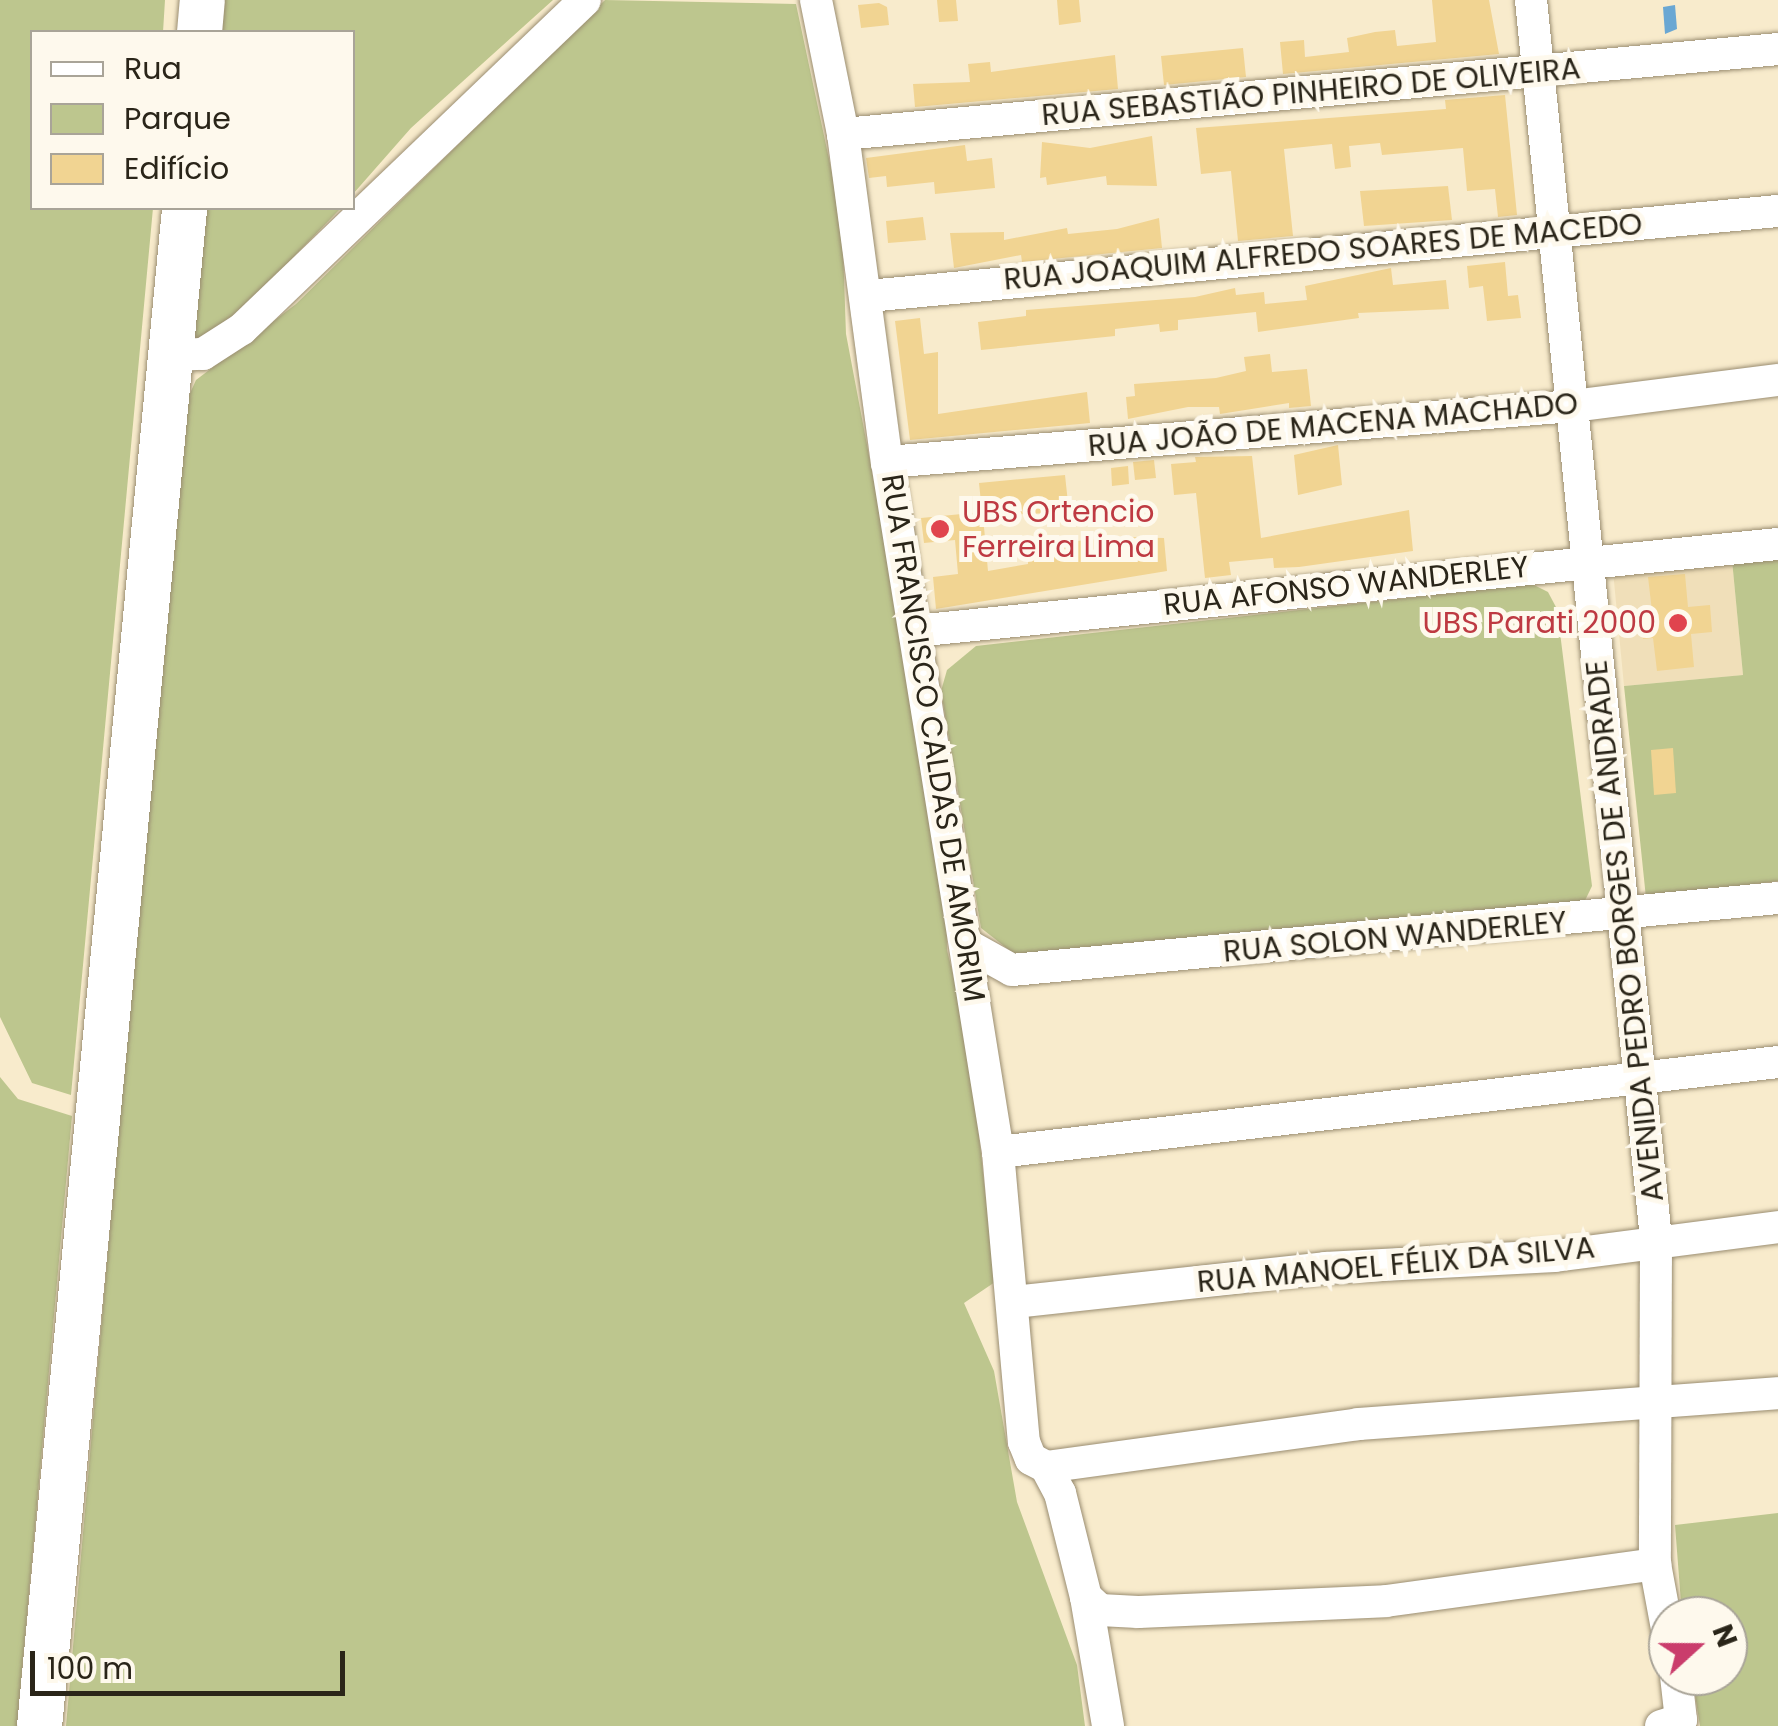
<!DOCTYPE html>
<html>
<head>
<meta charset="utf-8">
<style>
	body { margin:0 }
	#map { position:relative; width:1778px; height:1726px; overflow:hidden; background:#f8ebcc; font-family:Poppins,sans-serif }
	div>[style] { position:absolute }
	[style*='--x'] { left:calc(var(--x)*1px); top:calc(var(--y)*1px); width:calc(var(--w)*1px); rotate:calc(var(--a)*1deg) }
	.built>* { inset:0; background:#f0dfb9 }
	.green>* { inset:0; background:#bdc68e }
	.water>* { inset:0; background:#6aa7d3 }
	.building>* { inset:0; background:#f1d492 }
	.roads { filter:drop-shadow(0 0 2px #9a8d71) drop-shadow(0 0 2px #9a8d71) }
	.minor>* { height:32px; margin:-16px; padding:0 16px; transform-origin:16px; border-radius:16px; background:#fff }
	.highway>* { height:45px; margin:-22.5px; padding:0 22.5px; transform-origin:22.5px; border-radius:22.5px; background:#fff }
	.dots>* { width:28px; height:28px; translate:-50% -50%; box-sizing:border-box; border:5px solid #fef9ed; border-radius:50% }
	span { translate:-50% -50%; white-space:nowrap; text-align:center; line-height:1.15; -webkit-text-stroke:10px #fef9ed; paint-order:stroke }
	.street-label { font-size:30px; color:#2a2519 }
	.health-label { font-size:30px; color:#be3a42 }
	.left { translate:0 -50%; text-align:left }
	.right { translate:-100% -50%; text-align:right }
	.legend { position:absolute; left:30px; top:30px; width:325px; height:180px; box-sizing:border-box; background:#fef9ed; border:2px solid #a9a498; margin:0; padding:12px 18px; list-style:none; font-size:30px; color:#2a2519 }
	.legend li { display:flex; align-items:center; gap:20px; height:50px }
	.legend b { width:50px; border:2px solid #a9a498 }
	.north { position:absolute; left:1648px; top:1596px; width:100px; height:100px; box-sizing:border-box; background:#fef9ed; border:2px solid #a9a498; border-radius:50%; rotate:69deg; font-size:28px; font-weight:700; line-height:40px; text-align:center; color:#2a2519 }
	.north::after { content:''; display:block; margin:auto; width:35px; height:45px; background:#ca3d6c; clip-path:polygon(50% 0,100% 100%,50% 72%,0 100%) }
	.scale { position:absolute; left:30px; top:1651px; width:315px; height:45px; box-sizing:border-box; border:5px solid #2a2519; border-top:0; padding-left:12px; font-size:30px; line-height:35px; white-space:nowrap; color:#2a2519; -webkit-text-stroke:8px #fef9ed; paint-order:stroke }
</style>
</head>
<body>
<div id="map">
	<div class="built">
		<div style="clip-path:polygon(1732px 560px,1743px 675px,1624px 686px,1613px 571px)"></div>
	</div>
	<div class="green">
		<div style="clip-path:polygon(0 0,165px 0,163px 32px,32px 32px,32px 208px,153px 208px,71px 1095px,32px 1083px,0 1017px)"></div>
		<div style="clip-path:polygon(222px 0,553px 0,411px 128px,353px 194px,352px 32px,219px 32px)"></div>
		<div style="clip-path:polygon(605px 0,796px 4px,842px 220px,846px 334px,910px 672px,946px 896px,947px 950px,968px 1035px,995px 1282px,964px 1303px,994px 1371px,1017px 1502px,1077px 1665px,1085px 1726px,66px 1726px,182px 411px,196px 380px,296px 304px)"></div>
		<div style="clip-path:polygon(204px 208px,341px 208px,223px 330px,191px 343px)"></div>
		<div style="clip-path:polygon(1778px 557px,1778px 881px,1646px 898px,1624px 686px,1743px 675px,1732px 560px)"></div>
		<div style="clip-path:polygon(1532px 584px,1548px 592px,1557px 609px,1592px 886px,1581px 909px,1018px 957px,981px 928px,941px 691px,947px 670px,976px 646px)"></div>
		<div style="clip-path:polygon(0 1077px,18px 1099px,72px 1116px,17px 1726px,0 1726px)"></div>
		<div style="clip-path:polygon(1778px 1513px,1778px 1726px,1700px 1726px,1692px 1676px,1728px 1676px,1728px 1616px,1682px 1616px,1675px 1525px)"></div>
	</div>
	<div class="water">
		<div style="clip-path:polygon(1675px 5px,1677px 29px,1665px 34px,1663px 7px)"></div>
	</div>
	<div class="building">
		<div style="clip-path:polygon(937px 0,956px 0,958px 21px,939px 22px)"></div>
		<div style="clip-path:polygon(1057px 0,1079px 0,1081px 22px,1059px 25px)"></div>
		<div style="clip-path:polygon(1432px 0,1489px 0,1499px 54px,1283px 74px,1280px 42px,1304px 40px,1305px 57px,1349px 52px,1347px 38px,1375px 32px,1395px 30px,1397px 46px,1436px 42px)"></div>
		<div style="clip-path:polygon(879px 3px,887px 7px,889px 25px,861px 28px,858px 5px)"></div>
		<div style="clip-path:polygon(1243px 48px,1246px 77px,1164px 85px,1161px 56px)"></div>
		<div style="clip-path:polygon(1115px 55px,1118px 89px,915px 107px,913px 84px,970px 82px,968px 64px,990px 62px,991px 72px)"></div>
		<div style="clip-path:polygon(1505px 95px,1517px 215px,1498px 217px,1495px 189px,1467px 191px,1463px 148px,1382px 155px,1380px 143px,1349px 146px,1351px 167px,1335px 169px,1332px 144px,1284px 149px,1293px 236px,1238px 241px,1231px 171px,1201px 174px,1196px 128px,1446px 109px,1445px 100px)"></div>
		<div style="clip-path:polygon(1152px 136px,1157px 186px,1107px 185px,1106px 176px,1047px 185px,1046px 177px,1040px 178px,1042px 142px,1090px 148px)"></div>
		<div style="clip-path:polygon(965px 145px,967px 161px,992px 158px,995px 188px,935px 194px,934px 182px,887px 187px,886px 176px,869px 178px,866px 158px)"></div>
		<div style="clip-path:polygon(1448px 186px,1452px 220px,1364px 226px,1360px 191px)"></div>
		<div style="clip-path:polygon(923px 217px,926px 240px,888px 243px,886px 221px)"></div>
		<div style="clip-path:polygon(1159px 218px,1162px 248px,1022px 262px,1021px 255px,954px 268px,950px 233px,1004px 232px,1004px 240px,1067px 228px,1068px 234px,1117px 229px)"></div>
		<div style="clip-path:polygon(1505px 262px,1508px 296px,1518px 295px,1521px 318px,1487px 321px,1483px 286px,1469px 288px,1467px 266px)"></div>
		<div style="clip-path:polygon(1391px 268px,1393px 285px,1446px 280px,1449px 309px,1358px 313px,1359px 318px,1258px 332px,1256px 312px,1178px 320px,1178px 330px,1160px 332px,1159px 324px,1115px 329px,1115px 336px,981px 350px,978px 322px,1026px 316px,1026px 310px,1195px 297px,1235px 288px,1236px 295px,1264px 292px,1265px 304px,1307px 300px,1305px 286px)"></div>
		<div style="clip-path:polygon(920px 318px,924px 354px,938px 352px,938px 414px,1087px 392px,1090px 423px,910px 440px,895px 321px)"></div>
		<div style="clip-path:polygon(1270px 354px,1272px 372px,1307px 369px,1311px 406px,1289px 408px,1289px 403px,1220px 414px,1219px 407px,1188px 407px,1128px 419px,1126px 397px,1135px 396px,1134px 384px,1216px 378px,1246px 371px,1244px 357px)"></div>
		<div style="clip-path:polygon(1338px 445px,1342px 485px,1298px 495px,1294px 455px)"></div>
		<div style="clip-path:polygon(1252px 456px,1261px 538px,1409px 510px,1413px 551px,1299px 567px,1274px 568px,1273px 558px,1229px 562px,1231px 575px,1205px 578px,1196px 493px,1174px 495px,1171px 464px,1196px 462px,1195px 457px)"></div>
		<div style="clip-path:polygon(1154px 460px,1156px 478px,1135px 480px,1133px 462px)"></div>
		<div style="clip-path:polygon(1128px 466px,1129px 484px,1112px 486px,1111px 468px)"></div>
		<div style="clip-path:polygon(1065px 475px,1069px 512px,983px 516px,988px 571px,1028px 564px,1028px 558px,1052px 555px,1051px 548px,1075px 546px,1075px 541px,1128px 537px,1164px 538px,1167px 571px,936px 609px,933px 577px,958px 574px,955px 540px,924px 543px,921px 518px,982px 512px,979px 483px)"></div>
		<div style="clip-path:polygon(1685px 574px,1688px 607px,1710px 605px,1712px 632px,1691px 634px,1694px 667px,1657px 671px,1653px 638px,1643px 639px,1640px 612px,1652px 611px,1648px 577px)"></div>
		<div style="clip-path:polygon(1673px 748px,1676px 793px,1654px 795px,1651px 750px)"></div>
	</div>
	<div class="roads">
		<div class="minor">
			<div style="--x:816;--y:0;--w:137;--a:78.6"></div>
			<div style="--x:843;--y:134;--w:331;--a:82.4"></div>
			<div style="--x:887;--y:462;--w:699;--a:80.86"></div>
			<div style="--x:998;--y:1152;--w:291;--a:84.9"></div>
			<div style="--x:1024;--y:1442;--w:18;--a:68"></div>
			<div style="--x:1031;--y:1459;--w:17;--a:28"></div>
			<div style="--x:1531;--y:0;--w:1245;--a:84.24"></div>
			<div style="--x:1656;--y:1239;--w:325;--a:90.2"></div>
			<div style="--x:843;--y:134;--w:939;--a:-5.19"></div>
			<div style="--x:868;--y:296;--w:914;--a:-5.34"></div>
			<div style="--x:171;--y:355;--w:32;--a:-2"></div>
			<div style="--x:203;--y:354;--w:46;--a:-32.7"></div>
			<div style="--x:242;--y:329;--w:475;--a:-43.8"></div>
			<div style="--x:887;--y:462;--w:687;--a:-4.67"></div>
			<div style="--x:1572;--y:406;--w:208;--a:-7.2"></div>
			<div style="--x:915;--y:631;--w:867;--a:-5.76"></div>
			<div style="--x:967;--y:945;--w:51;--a:29.1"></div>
			<div style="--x:1012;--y:970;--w:769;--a:-5.37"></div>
			<div style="--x:998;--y:1152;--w:785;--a:-6.58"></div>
			<div style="--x:1014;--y:1302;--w:313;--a:-6.2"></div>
			<div style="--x:1325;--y:1268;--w:230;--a:-3"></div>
			<div style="--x:1555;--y:1256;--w:225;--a:-7.4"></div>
			<div style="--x:1046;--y:1467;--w:315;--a:-7.8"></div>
			<div style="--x:1358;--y:1424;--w:421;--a:-4.2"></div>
			<div style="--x:1046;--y:1467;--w:30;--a:62"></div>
			<div style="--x:1060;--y:1493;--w:107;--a:76"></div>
			<div style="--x:1086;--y:1597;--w:131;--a:80.3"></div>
			<div style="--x:1086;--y:1597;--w:19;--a:43"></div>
			<div style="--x:1100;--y:1610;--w:38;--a:3"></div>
			<div style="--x:1138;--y:1612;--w:248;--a:-2.5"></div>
			<div style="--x:1386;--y:1601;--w:272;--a:-7.8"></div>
			<div style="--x:1655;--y:1564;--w:71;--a:79.5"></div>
			<div style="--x:1661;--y:1726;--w:21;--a:-17"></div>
			<div style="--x:1681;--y:1720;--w:44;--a:-96.5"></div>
		</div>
		<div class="highway">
			<div style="--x:199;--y:32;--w:32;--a:-85"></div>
			<div style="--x:39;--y:1726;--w:1525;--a:-84.54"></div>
		</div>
	</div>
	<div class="dots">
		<div style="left:940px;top:529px;background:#e0444e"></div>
		<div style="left:1678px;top:623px;background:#e0444e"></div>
	</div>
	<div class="street-label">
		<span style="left:1311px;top:92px;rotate:-5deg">RUA SEBASTIÃO PINHEIRO DE OLIVEIRA</span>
		<span style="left:1323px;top:252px;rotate:-5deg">RUA JOAQUIM ALFREDO SOARES DE MACEDO</span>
		<span style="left:1333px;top:425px;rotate:-5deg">RUA JOÃO DE MACENA MACHADO</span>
		<span style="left:1346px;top:586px;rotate:-6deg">RUA AFONSO WANDERLEY</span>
		<span style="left:933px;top:738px;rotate:81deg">RUA FRANCISCO CALDAS DE AMORIM</span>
		<span style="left:1625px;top:931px;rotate:-96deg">AVENIDA PEDRO BORGES DE ANDRADE</span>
		<span style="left:1395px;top:937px;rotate:-5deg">RUA SOLON WANDERLEY</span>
		<span style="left:1396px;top:1265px;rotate:-5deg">RUA MANOEL FÉLIX DA SILVA</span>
	</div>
	<div class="health-label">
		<span class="left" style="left:962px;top:529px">UBS Ortencio<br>Ferreira Lima</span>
		<span class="right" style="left:1656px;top:623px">UBS Parati 2000</span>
	</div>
	<ul class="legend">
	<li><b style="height:12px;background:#fff"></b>Rua</li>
	<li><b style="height:28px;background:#bdc68e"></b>Parque</li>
	<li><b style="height:28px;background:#f1d492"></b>Edifício</li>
	</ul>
	<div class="north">N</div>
	<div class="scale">100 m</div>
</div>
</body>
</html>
